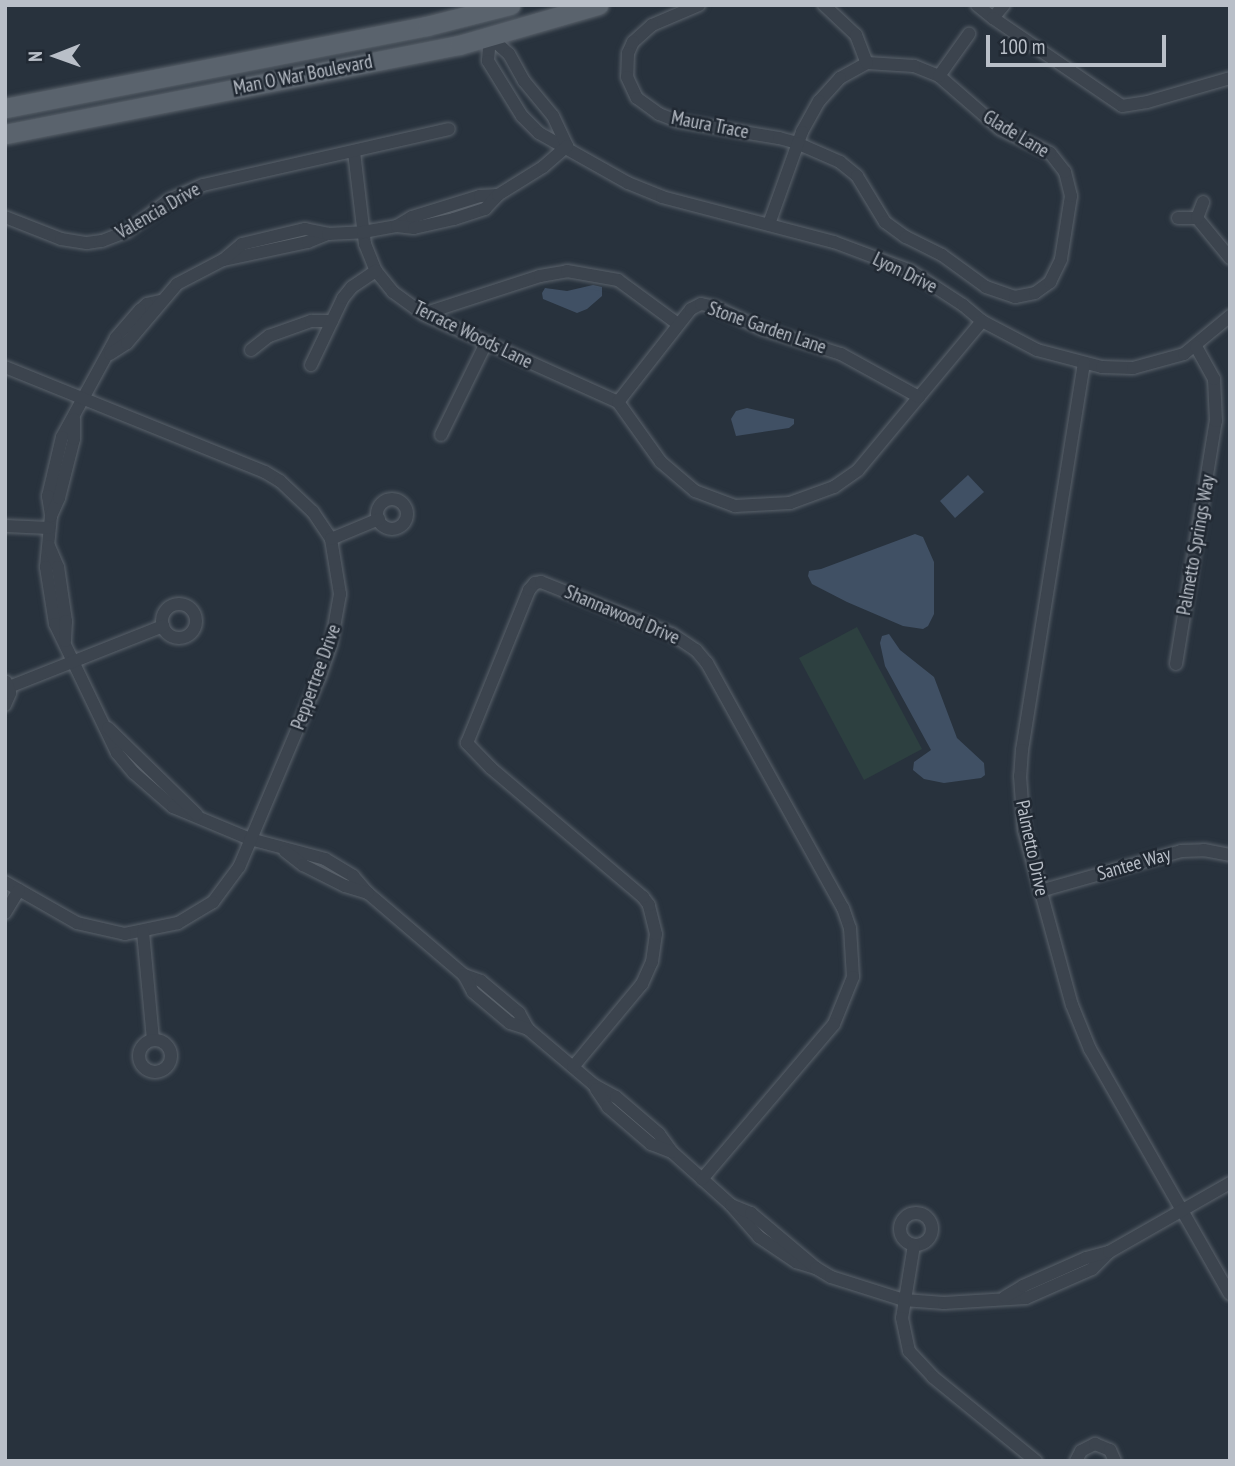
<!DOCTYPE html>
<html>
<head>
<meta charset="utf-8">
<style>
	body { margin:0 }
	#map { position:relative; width:1235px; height:1466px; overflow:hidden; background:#28323d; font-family:"PT Sans Narrow",sans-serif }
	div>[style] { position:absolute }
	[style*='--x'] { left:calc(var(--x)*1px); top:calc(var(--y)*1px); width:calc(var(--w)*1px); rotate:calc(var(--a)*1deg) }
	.green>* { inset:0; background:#2d4040 }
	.water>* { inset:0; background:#405064 }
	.roads { filter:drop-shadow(0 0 2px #5a626b) drop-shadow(0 0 2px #5a626b) }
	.minor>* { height:12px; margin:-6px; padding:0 6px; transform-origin:6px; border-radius:6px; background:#3c444e }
	.minor>.ring { margin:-6px; padding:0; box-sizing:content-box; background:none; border:12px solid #3c444e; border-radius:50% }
	.primary>* { height:19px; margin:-9.5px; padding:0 9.5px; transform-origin:9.5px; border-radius:9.5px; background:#5a636d }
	span { translate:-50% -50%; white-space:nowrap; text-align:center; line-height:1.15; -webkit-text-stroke:5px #212933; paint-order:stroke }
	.street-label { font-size:19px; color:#b9bfc8 }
	.frame { position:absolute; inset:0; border:7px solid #b9bfc8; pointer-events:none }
	.north { position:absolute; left:21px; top:21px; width:70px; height:70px; -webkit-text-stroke:5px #212933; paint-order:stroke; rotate:269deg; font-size:19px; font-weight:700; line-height:28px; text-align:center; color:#b9bfc8 }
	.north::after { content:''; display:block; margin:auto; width:24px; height:32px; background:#b9bfc8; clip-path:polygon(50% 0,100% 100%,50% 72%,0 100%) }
	.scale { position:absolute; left:986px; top:35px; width:180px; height:32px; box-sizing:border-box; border:4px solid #b9bfc8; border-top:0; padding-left:9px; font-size:21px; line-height:24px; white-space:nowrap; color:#b9bfc8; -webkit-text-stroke:5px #212933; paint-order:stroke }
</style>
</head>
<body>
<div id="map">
	<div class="green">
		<div style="clip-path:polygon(857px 627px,922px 749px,864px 780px,799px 658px)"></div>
	</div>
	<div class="water">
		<div style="clip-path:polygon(593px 285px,602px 287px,602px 296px,587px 309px,577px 313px,543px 299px,542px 293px,545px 288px,567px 291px)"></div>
		<div style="clip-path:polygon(747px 408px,794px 419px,794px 424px,789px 428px,736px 436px,731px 419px,736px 411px)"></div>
		<div style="clip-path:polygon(968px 475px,984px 492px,955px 518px,940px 501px)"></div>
		<div style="clip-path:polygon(915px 534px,923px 537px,934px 562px,934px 614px,928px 626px,923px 629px,903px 626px,847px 602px,812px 584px,808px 576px,809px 571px,821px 569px)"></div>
		<div style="clip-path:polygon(889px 634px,900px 650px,934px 677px,957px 738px,984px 763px,985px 775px,981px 778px,944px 783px,924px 779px,913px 770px,914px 762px,931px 750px,885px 666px,880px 643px,882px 636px)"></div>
	</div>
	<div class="roads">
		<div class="minor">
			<div style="--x:699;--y:5;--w:51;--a:156.9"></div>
			<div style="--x:652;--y:25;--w:25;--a:138"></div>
			<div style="--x:633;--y:42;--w:12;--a:114"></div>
			<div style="--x:628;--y:53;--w:24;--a:92"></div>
			<div style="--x:627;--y:77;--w:23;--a:65"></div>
			<div style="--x:637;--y:98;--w:27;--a:36"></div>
			<div style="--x:659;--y:114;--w:19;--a:21"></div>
			<div style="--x:677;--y:121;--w:103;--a:9.5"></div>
			<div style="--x:779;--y:138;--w:20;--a:15"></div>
			<div style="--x:798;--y:143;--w:1;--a:45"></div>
			<div style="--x:799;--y:144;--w:45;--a:23.7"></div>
			<div style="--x:840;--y:162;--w:22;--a:39"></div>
			<div style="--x:857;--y:176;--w:54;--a:58.7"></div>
			<div style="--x:885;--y:222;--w:26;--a:36"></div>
			<div style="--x:906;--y:237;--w:40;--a:26.6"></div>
			<div style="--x:942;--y:255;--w:54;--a:36"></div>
			<div style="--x:986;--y:287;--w:31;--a:19"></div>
			<div style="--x:1015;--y:297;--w:20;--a:-11"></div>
			<div style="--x:1035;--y:293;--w:19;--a:-36"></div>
			<div style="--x:1050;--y:282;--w:25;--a:-64"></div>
			<div style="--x:1061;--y:259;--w:64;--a:-81"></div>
			<div style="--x:1071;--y:196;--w:25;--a:-104"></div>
			<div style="--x:1065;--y:172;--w:24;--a:-128"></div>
			<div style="--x:1050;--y:153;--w:55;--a:-154.4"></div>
			<div style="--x:1000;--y:129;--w:81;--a:-139"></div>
			<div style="--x:939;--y:76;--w:27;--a:-158"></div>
			<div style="--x:914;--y:66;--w:47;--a:-176.3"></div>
			<div style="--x:867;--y:63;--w:31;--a:151"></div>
			<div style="--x:840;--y:78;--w:31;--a:132"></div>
			<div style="--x:819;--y:101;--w:35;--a:119"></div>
			<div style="--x:802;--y:132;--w:12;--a:110"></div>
			<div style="--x:798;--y:143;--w:86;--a:109.7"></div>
			<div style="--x:824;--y:5;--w:44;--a:43.2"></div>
			<div style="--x:856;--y:35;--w:30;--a:69"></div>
			<div style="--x:977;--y:5;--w:21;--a:39"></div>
			<div style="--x:993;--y:18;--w:17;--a:-50"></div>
			<div style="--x:993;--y:18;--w:156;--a:34.3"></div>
			<div style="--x:1122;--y:106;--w:25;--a:-9"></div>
			<div style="--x:1147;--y:102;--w:86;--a:-16.1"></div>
			<div style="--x:490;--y:37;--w:24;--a:95"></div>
			<div style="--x:488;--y:61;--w:65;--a:58.3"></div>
			<div style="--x:522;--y:116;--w:24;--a:45"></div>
			<div style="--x:539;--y:133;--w:102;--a:29.3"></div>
			<div style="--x:628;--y:183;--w:37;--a:22"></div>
			<div style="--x:662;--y:197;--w:178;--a:14.7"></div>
			<div style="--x:834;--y:242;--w:82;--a:20.6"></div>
			<div style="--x:911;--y:271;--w:62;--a:33.2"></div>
			<div style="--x:963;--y:305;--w:25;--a:40"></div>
			<div style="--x:982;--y:321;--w:62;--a:27.8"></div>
			<div style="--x:1037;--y:350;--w:67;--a:14.7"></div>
			<div style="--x:1102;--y:367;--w:31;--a:2"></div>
			<div style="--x:1133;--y:368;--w:53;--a:-15.4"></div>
			<div style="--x:1184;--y:354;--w:60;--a:-39.6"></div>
			<div style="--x:490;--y:37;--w:25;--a:42"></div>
			<div style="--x:509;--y:54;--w:31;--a:61"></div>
			<div style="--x:524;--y:81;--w:45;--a:50.4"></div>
			<div style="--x:553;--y:116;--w:33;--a:65"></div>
			<div style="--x:939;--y:76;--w:52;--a:-54.5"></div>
			<div style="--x:354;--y:152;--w:93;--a:83.2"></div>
			<div style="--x:365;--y:244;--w:29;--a:68"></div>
			<div style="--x:376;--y:271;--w:27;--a:51"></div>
			<div style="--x:393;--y:292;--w:37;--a:36"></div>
			<div style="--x:423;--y:314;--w:214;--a:24.3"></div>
			<div style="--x:5;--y:217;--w:60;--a:21.4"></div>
			<div style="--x:61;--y:239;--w:26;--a:9"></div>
			<div style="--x:87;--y:243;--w:15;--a:-8"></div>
			<div style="--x:102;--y:241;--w:26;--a:-21"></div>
			<div style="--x:126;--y:232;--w:54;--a:-36.7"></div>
			<div style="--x:169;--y:200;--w:37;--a:-24"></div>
			<div style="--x:203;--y:185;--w:252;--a:-12.8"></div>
			<div style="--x:1178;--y:218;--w:19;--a:0"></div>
			<div style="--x:1197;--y:218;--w:52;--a:50.5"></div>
			<div style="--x:1197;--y:218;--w:17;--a:-69"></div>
			<div style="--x:397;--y:226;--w:17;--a:-31"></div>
			<div style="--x:412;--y:217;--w:71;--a:-17.2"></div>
			<div style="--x:480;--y:196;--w:18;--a:-3"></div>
			<div style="--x:224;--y:260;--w:86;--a:-12.1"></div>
			<div style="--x:308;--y:242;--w:22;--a:-22"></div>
			<div style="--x:160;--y:301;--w:13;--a:167"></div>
			<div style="--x:147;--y:304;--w:9;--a:139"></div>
			<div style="--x:140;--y:310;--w:37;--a:131"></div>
			<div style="--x:116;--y:338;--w:113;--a:118.6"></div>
			<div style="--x:62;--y:437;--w:61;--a:103.3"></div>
			<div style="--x:48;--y:496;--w:20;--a:81"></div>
			<div style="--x:51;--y:516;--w:51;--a:95.6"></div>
			<div style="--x:46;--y:567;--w:58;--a:81"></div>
			<div style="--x:55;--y:624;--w:143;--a:64.3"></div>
			<div style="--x:117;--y:753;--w:26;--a:50"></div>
			<div style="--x:134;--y:773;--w:52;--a:41.1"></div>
			<div style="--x:173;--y:807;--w:83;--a:22.6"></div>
			<div style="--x:250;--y:839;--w:78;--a:14.9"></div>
			<div style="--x:325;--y:859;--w:33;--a:31"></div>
			<div style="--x:353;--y:876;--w:23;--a:49"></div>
			<div style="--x:368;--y:893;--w:126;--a:40.5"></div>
			<div style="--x:464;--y:975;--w:18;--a:19"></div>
			<div style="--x:481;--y:981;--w:50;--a:40.1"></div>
			<div style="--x:519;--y:1013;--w:18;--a:61"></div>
			<div style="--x:528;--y:1029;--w:87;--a:40.3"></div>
			<div style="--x:594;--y:1085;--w:25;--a:29"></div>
			<div style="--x:616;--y:1097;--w:57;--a:40.7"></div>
			<div style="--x:659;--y:1134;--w:22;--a:54"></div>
			<div style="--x:672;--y:1152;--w:79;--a:41.9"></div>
			<div style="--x:731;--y:1205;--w:43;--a:48.8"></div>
			<div style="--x:759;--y:1237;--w:45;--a:34"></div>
			<div style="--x:796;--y:1262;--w:21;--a:17"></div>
			<div style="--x:423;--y:314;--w:123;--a:-18"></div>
			<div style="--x:540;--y:276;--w:27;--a:-10"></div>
			<div style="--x:567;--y:271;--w:52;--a:10"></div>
			<div style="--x:618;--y:280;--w:74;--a:36.3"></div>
			<div style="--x:251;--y:350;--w:23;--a:-38"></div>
			<div style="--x:269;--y:336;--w:45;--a:-19.7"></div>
			<div style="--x:311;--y:321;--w:21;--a:0"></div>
			<div style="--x:110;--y:354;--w:20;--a:-33"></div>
			<div style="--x:127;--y:343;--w:77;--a:-49.7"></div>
			<div style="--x:177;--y:284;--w:52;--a:-27.6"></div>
			<div style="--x:223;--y:260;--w:25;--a:-40"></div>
			<div style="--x:242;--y:244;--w:65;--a:-13.4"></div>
			<div style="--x:305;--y:229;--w:24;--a:12"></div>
			<div style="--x:328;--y:234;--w:35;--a:-3"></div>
			<div style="--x:363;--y:232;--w:35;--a:-10"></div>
			<div style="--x:397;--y:226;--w:17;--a:7"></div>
			<div style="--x:414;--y:228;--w:41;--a:-12.7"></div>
			<div style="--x:454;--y:219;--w:33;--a:-18"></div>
			<div style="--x:485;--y:209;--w:19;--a:-47"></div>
			<div style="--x:498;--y:195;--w:53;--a:-31.9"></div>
			<div style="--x:543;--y:167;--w:32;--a:-41"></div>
			<div style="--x:1084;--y:363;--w:392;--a:99.1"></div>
			<div style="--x:1022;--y:750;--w:26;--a:94"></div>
			<div style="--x:1020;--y:776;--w:54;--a:85.8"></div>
			<div style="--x:1024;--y:830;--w:181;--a:74.7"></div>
			<div style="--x:1072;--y:1005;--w:48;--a:67.8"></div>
			<div style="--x:1090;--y:1049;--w:282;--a:60.3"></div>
			<div style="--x:311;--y:365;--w:74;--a:-64.5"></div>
			<div style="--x:343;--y:298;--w:14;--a:-51"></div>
			<div style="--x:352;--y:287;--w:29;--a:-34"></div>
			<div style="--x:5;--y:367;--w:280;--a:22"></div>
			<div style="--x:265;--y:472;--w:17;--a:31"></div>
			<div style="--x:280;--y:481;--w:45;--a:43.2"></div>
			<div style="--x:313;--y:512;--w:32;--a:56"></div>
			<div style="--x:331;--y:539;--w:56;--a:80.7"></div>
			<div style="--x:340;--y:594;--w:51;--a:100.2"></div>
			<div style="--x:331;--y:644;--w:36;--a:109"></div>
			<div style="--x:319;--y:678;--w:205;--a:112.9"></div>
			<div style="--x:239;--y:867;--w:44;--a:126.6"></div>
			<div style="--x:213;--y:902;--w:41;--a:149"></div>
			<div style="--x:178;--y:923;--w:54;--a:168.3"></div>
			<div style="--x:125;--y:934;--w:49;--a:-167.1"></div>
			<div style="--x:77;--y:923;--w:83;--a:-150.3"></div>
			<div style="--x:618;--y:402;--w:74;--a:54.4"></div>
			<div style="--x:661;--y:462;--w:45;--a:40.5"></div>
			<div style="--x:695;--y:491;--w:43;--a:20.6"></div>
			<div style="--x:735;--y:506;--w:55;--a:-3.1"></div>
			<div style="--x:790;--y:503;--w:47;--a:-20"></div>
			<div style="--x:834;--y:487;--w:29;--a:-35"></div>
			<div style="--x:858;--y:470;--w:194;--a:-50.2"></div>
			<div style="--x:618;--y:402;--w:118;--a:-51.9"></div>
			<div style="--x:691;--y:309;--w:11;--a:-27"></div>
			<div style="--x:701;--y:304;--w:14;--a:12"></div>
			<div style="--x:715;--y:307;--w:52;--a:25.1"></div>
			<div style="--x:762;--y:329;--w:83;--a:17.6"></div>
			<div style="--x:841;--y:354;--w:89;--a:28.9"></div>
			<div style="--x:441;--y:435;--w:102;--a:-63.9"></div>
			<div class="ring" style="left:377px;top:499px;width:18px;height:18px"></div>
			<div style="--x:51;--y:516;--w:20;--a:-66"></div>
			<div style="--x:59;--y:498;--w:61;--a:-75.7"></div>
			<div style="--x:74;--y:439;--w:20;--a:-90"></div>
			<div style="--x:5;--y:526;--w:44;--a:2.6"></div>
			<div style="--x:331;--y:539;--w:52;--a:-22.6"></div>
			<div style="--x:49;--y:546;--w:23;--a:67"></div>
			<div style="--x:58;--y:567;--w:55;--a:81.6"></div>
			<div style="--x:66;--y:621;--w:20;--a:93"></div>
			<div class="ring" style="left:162px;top:604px;width:22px;height:22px"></div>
			<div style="--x:1176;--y:664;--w:246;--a:-80.7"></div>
			<div style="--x:1216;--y:421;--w:42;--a:-92.7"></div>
			<div style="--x:1214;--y:379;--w:37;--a:-119"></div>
			<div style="--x:9;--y:687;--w:166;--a:-21.6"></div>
			<div style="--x:5;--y:705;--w:13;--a:-67"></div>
			<div style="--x:10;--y:693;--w:12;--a:-110"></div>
			<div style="--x:108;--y:728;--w:124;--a:44.3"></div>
			<div style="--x:285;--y:851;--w:23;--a:38"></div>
			<div style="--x:303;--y:865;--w:47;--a:26.6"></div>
			<div style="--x:345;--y:886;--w:24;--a:17"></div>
			<div style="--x:1040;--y:891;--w:147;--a:-15.8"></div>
			<div style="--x:1181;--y:851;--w:23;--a:-2"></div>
			<div style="--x:1204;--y:850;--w:26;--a:11"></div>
			<div style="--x:5;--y:913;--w:27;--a:-59"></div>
			<div style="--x:143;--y:932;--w:108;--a:84.7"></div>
			<div style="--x:464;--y:975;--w:19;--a:62"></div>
			<div style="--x:473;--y:992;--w:48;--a:40"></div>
			<div style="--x:510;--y:1023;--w:19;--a:18"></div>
			<div class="ring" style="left:139px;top:1040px;width:20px;height:20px"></div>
			<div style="--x:573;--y:1067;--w:108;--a:-50.3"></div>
			<div style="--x:642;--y:984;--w:24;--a:-66"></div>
			<div style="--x:652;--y:962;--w:28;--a:-82"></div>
			<div style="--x:656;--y:934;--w:30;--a:-104"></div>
			<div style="--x:649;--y:905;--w:10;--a:-127"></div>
			<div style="--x:643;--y:897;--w:199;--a:-139.7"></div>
			<div style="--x:491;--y:768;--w:35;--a:-134"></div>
			<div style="--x:467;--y:743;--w:165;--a:-67.9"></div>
			<div style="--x:529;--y:590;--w:9;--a:-49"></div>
			<div style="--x:535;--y:583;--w:6;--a:-9"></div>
			<div style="--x:541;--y:582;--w:141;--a:21.7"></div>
			<div style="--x:672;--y:634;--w:29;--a:34"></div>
			<div style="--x:696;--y:650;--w:17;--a:50"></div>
			<div style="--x:707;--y:663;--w:280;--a:61"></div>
			<div style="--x:843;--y:908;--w:21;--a:71"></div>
			<div style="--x:850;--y:928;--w:49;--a:86.5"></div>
			<div style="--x:853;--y:977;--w:51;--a:112"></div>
			<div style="--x:834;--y:1024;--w:204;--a:130.4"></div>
			<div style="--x:596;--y:1089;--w:22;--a:56"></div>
			<div style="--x:608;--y:1107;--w:57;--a:40.7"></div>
			<div style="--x:651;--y:1144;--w:22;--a:21"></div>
			<div style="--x:731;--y:1205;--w:22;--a:22"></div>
			<div style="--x:751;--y:1213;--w:85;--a:40.2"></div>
			<div style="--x:816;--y:1268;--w:17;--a:31"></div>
			<div style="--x:831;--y:1277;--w:77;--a:17.5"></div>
			<div style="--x:904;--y:1300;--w:40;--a:4.3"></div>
			<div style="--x:944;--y:1303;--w:82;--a:-3.5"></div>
			<div style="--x:1026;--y:1298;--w:72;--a:-23.7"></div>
			<div style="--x:1092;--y:1269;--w:24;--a:-45"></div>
			<div class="ring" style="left:900px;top:1213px;width:20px;height:20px"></div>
			<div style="--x:914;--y:1245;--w:74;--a:99.3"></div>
			<div style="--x:902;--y:1318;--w:34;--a:78"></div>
			<div style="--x:909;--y:1351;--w:35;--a:47"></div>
			<div style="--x:933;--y:1377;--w:133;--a:39.2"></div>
			<div style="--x:1005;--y:1297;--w:21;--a:-31"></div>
			<div style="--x:1023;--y:1286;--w:69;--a:-24"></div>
			<div style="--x:1086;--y:1258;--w:24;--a:-15"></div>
			<div style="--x:1109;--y:1252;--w:139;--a:-29.7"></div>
			<div style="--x:1076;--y:1461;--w:11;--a:-63"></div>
			<div style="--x:1081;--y:1451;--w:16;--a:-27"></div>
			<div style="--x:1095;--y:1444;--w:16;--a:22"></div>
			<div style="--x:1110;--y:1450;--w:12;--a:66"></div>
		</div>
		<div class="primary">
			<div style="--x:5;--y:108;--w:430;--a:-11"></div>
			<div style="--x:427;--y:26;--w:86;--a:-14.2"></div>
			<div style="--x:5;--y:134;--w:463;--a:-11.1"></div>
			<div style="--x:459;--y:45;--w:145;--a:-16.1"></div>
		</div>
	</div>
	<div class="street-label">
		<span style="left:303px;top:75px;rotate:-11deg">Man O War Boulevard</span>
		<span style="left:710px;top:125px;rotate:11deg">Maura Trace</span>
		<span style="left:1016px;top:134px;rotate:31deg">Glade Lane</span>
		<span style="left:158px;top:211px;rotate:-30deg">Valencia Drive</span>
		<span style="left:905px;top:273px;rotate:26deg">Lyon Drive</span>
		<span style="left:767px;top:328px;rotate:19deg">Stone Garden Lane</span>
		<span style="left:473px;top:335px;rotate:26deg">Terrace Woods Lane</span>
		<span style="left:1196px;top:545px;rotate:-80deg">Palmetto Springs Way</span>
		<span style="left:622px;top:615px;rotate:23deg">Shannawood Drive</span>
		<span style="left:316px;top:677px;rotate:-70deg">Peppertree Drive</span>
		<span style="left:1032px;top:848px;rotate:78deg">Palmetto Drive</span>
		<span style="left:1134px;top:864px;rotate:-16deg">Santee Way</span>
	</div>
	<div class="frame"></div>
	<div class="north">N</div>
	<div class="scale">100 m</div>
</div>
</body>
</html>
